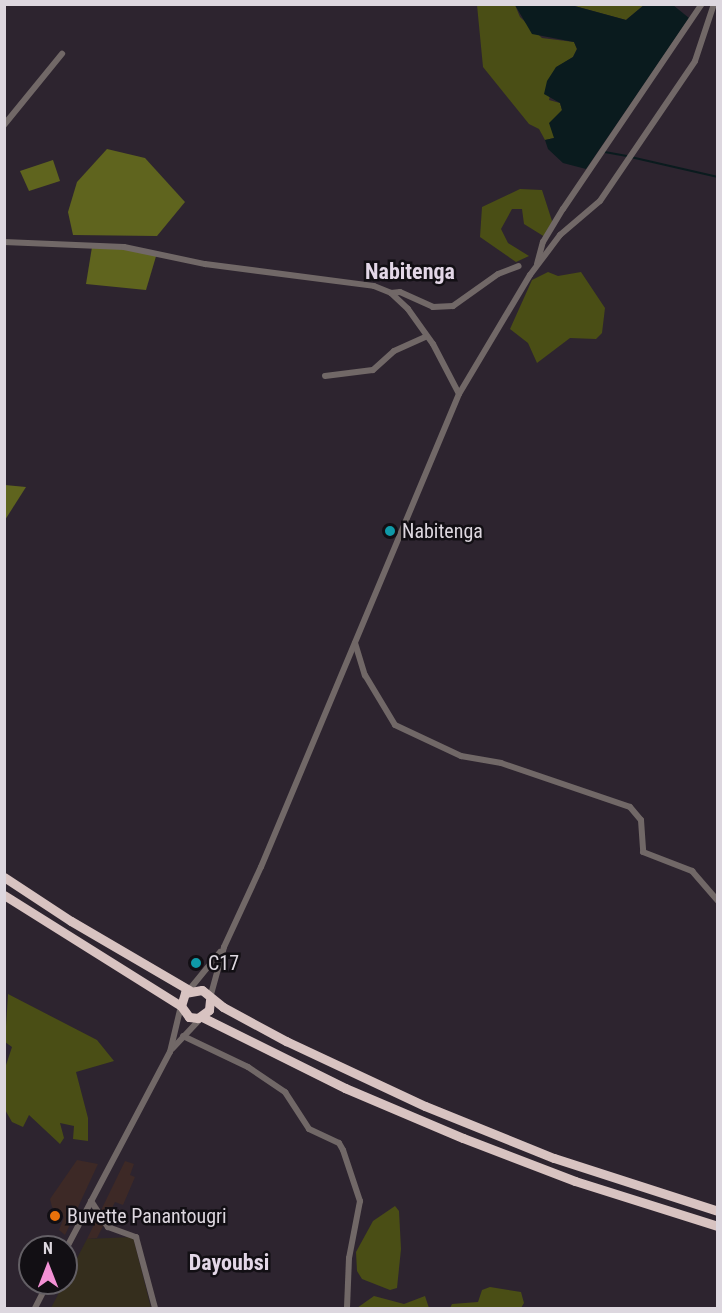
<!DOCTYPE html>
<html>
<head>
<meta charset="utf-8">
<style>
	body { margin:0 }
	#map { position:relative; width:722px; height:1313px; overflow:hidden; background:#2d242f; font-family:"Roboto Condensed",sans-serif }
	div>[style] { position:absolute }
	[style*='--x'] { left:calc(var(--x)*1px); top:calc(var(--y)*1px); width:calc(var(--w)*1px); rotate:calc(var(--a)*1deg) }
	.commercial>* { inset:0; background:#3d2926 }
	.education>* { inset:0; background:#352e1d }
	.green>* { inset:0; background:#4a4e15 }
	.forest>* { inset:0; background:#5f641e }
	.water>* { inset:0; background:#0a1b1e }
	.stream>* { height:1.5px; margin:-0.75px; padding:0 0.75px; transform-origin:0.75px; border-radius:0.75px; background:#0a1b1e }
	.minor>* { height:6px; margin:-3px; padding:0 3px; transform-origin:3px; border-radius:3px; background:#716867 }
	.highway>* { height:9px; margin:-4.5px; padding:0 4.5px; transform-origin:4.5px; border-radius:4.5px; background:#d8c3c1 }
	.dots>* { width:16px; height:16px; translate:-50% -50%; box-sizing:border-box; border:3px solid #120f14; border-radius:50% }
	span { translate:-50% -50%; white-space:nowrap; text-align:center; line-height:1.15; -webkit-text-stroke:5px #120f14; paint-order:stroke }
	.poi-label { font-size:20px; color:#ddd7df }
	.left { translate:0 -50%; text-align:left }
	.quarter-label { font-size:22px; color:#e3d7e7; font-weight:700 }
	.frame { position:absolute; inset:0; border:6px solid #ddd7df; pointer-events:none }
	.north { position:absolute; left:18px; top:1235px; width:60px; height:60px; box-sizing:border-box; background:#120f14; border:2px solid #635f65; border-radius:50%; rotate:0deg; font-size:16px; font-weight:700; line-height:24px; text-align:center; color:#ddd7df }
	.north::after { content:''; display:block; margin:auto; width:21px; height:27px; background:#f391d5; clip-path:polygon(50% 0,100% 100%,50% 72%,0 100%) }
</style>
</head>
<body>
<div id="map">
	<div class="commercial">
		<div style="clip-path:polygon(77px 1160px,98px 1164px,65px 1235px,59px 1230px,64px 1217px,52px 1207px,50px 1199px)"></div>
		<div style="clip-path:polygon(125px 1161px,134px 1164px,130px 1175px,135px 1177px,123px 1205px,115px 1202px,97px 1238px,87px 1239px)"></div>
	</div>
	<div class="education">
		<div style="clip-path:polygon(133px 1237px,151px 1308px,51px 1308px,87px 1239px)"></div>
	</div>
	<div class="green">
		<div style="clip-path:polygon(477px 5px,515px 5px,520px 17px,542px 38px,574px 42px,577px 49px,573px 57px,556px 68px,549px 100px,560px 103px,562px 110px,554px 138px,545px 140px,539px 129px,529px 124px,483px 67px)"></div>
		<div style="clip-path:polygon(571px 5px,644px 5px,626px 20px)"></div>
		<div style="clip-path:polygon(520px 189px,542px 190px,553px 224px,545px 237px,524px 224px,522px 209px,512px 209px,501px 229px,508px 243px,529px 256px,516px 262px,480px 237px,482px 207px)"></div>
		<div style="clip-path:polygon(548px 272px,558px 276px,581px 272px,605px 308px,602px 333px,596px 339px,570px 338px,537px 363px,528px 343px,510px 329px,532px 280px)"></div>
		<div style="clip-path:polygon(8px 994px,97px 1040px,114px 1061px,76px 1072px,88px 1118px,88px 1141px,73px 1139px,74px 1126px,60px 1123px,64px 1138px,60px 1144px,29px 1115px,23px 1127px,12px 1122px,4px 1108px,5px 1068px,12px 1047px,5px 1042px)"></div>
		<div style="clip-path:polygon(395px 1206px,399px 1211px,401px 1249px,397px 1288px,390px 1290px,362px 1279px,357px 1271px,356px 1252px,373px 1221px)"></div>
		<div style="clip-path:polygon(490px 1287px,521px 1292px,524px 1303px,521px 1308px,450px 1308px,452px 1304px,478px 1302px,482px 1290px)"></div>
		<div style="clip-path:polygon(374px 1296px,404px 1304px,425px 1296px,429px 1308px,357px 1308px)"></div>
	</div>
	<div class="forest">
		<div style="clip-path:polygon(107px 149px,145px 158px,185px 202px,157px 236px,73px 235px,68px 212px,77px 182px)"></div>
		<div style="clip-path:polygon(53px 160px,60px 181px,29px 191px,20px 171px)"></div>
		<div style="clip-path:polygon(110px 246px,157px 253px,146px 290px,86px 284px,92px 247px)"></div>
		<div style="clip-path:polygon(5px 485px,26px 487px,5px 520px,4px 485px)"></div>
	</div>
	<div class="water">
		<div style="clip-path:polygon(515px 5px,571px 5px,626px 20px,644px 5px,673px 5px,689px 18px,586px 169px,563px 163px,548px 149px,545px 140px,554px 138px,549px 123px,562px 110px,560px 103px,544px 94px,547px 81px,556px 67px,573px 57px,577px 49px,574px 42px,532px 34px)"></div>
	</div>
	<div class="stream">
		<div style="--x:605;--y:152;--w:22;--a:10"></div>
		<div style="--x:631;--y:157;--w:89;--a:12.9"></div>
	</div>
	<div class="minor">
		<div style="--x:4;--y:125;--w:92;--a:-50.8"></div>
		<div style="--x:4;--y:242;--w:120;--a:2.4"></div>
		<div style="--x:124;--y:247;--w:83;--a:11.9"></div>
		<div style="--x:205;--y:264;--w:170;--a:7.4"></div>
		<div style="--x:374;--y:286;--w:18;--a:22"></div>
		<div style="--x:391;--y:293;--w:23;--a:43"></div>
		<div style="--x:408;--y:309;--w:43;--a:54.5"></div>
		<div style="--x:433;--y:344;--w:56;--a:62.5"></div>
		<div style="--x:537;--y:264;--w:23;--a:-75"></div>
		<div style="--x:543;--y:242;--w:39;--a:-59"></div>
		<div style="--x:563;--y:209;--w:248;--a:-55.9"></div>
		<div style="--x:391;--y:293;--w:9;--a:-6"></div>
		<div style="--x:400;--y:292;--w:36;--a:24"></div>
		<div style="--x:433;--y:307;--w:20;--a:-3"></div>
		<div style="--x:453;--y:306;--w:55;--a:-35.4"></div>
		<div style="--x:498;--y:274;--w:22;--a:-21"></div>
		<div style="--x:325;--y:376;--w:48;--a:-7.1"></div>
		<div style="--x:373;--y:370;--w:28;--a:-42"></div>
		<div style="--x:394;--y:351;--w:36;--a:-24"></div>
		<div style="--x:355;--y:643;--w:34;--a:73"></div>
		<div style="--x:365;--y:675;--w:58;--a:59"></div>
		<div style="--x:395;--y:725;--w:73;--a:25.2"></div>
		<div style="--x:461;--y:756;--w:41;--a:9.9"></div>
		<div style="--x:501;--y:763;--w:136;--a:18.8"></div>
		<div style="--x:630;--y:807;--w:17;--a:50"></div>
		<div style="--x:641;--y:820;--w:32;--a:86"></div>
		<div style="--x:643;--y:852;--w:53;--a:21.2"></div>
		<div style="--x:692;--y:871;--w:40;--a:49"></div>
		<div style="--x:189;--y:990;--w:49;--a:-50.8"></div>
		<div style="--x:210;--y:998;--w:53;--a:-74.6"></div>
		<div style="--x:224;--y:947;--w:88;--a:-65.2"></div>
		<div style="--x:261;--y:867;--w:513;--a:-67.29"></div>
		<div style="--x:459;--y:394;--w:139;--a:-59.2"></div>
		<div style="--x:530;--y:275;--w:50;--a:-53.1"></div>
		<div style="--x:560;--y:235;--w:52;--a:-40.4"></div>
		<div style="--x:600;--y:201;--w:169;--a:-55.8"></div>
		<div style="--x:695;--y:61;--w:60;--a:-71.6"></div>
		<div style="--x:183;--y:1036;--w:72;--a:25.5"></div>
		<div style="--x:248;--y:1067;--w:45;--a:34"></div>
		<div style="--x:285;--y:1092;--w:44;--a:57"></div>
		<div style="--x:309;--y:1129;--w:33;--a:25"></div>
		<div style="--x:339;--y:1143;--w:8;--a:60"></div>
		<div style="--x:343;--y:1150;--w:54;--a:71.6"></div>
		<div style="--x:360;--y:1201;--w:58;--a:100.9"></div>
		<div style="--x:349;--y:1258;--w:50;--a:92.3"></div>
		<div style="--x:172;--y:1049;--w:44;--a:-46.8"></div>
		<div style="--x:91;--y:1201;--w:31;--a:57"></div>
		<div style="--x:108;--y:1227;--w:30;--a:20"></div>
		<div style="--x:136;--y:1237;--w:73;--a:75"></div>
		<div style="--x:66;--y:1249;--w:223;--a:-62.2"></div>
		<div style="--x:170;--y:1052;--w:47;--a:-76.6"></div>
		<div style="--x:35;--y:1308;--w:28;--a:-63"></div>
	</div>
	<div class="highway">
		<div style="--x:4;--y:877;--w:80;--a:33.3"></div>
		<div style="--x:71;--y:921;--w:137;--a:30.3"></div>
		<div style="--x:4;--y:895;--w:209;--a:32.1"></div>
		<div style="--x:210;--y:1000;--w:10;--a:96"></div>
		<div style="--x:209;--y:1010;--w:14;--a:144"></div>
		<div style="--x:198;--y:1018;--w:9;--a:-174"></div>
		<div style="--x:189;--y:1017;--w:14;--a:-126"></div>
		<div style="--x:181;--y:1006;--w:14;--a:-73"></div>
		<div style="--x:185;--y:993;--w:17;--a:-10"></div>
		<div style="--x:202;--y:990;--w:27;--a:39"></div>
		<div style="--x:223;--y:1007;--w:72;--a:28.4"></div>
		<div style="--x:286;--y:1041;--w:153;--a:25.1"></div>
		<div style="--x:425;--y:1106;--w:139;--a:22"></div>
		<div style="--x:554;--y:1158;--w:172;--a:17.9"></div>
		<div style="--x:202;--y:1017;--w:160;--a:26.4"></div>
		<div style="--x:345;--y:1088;--w:128;--a:23"></div>
		<div style="--x:463;--y:1138;--w:120;--a:21"></div>
		<div style="--x:575;--y:1181;--w:150;--a:17.5"></div>
	</div>
	<div class="dots">
		<div style="left:390px;top:531px;background:#0f9aa8"></div>
		<div style="left:196px;top:963px;background:#0f9aa8"></div>
		<div style="left:55px;top:1216px;background:#e8710a"></div>
	</div>
	<div class="poi-label">
		<span class="left" style="left:402px;top:531px">Nabitenga</span>
		<span class="left" style="left:208px;top:963px">C17</span>
		<span class="left" style="left:67px;top:1216px">Buvette Panantougri</span>
	</div>
	<div class="quarter-label">
		<span style="left:410px;top:272px">Nabitenga</span>
		<span style="left:229px;top:1263px">Dayoubsi</span>
	</div>
	<div class="frame"></div>
	<div class="north">N</div>
</div>
</body>
</html>
